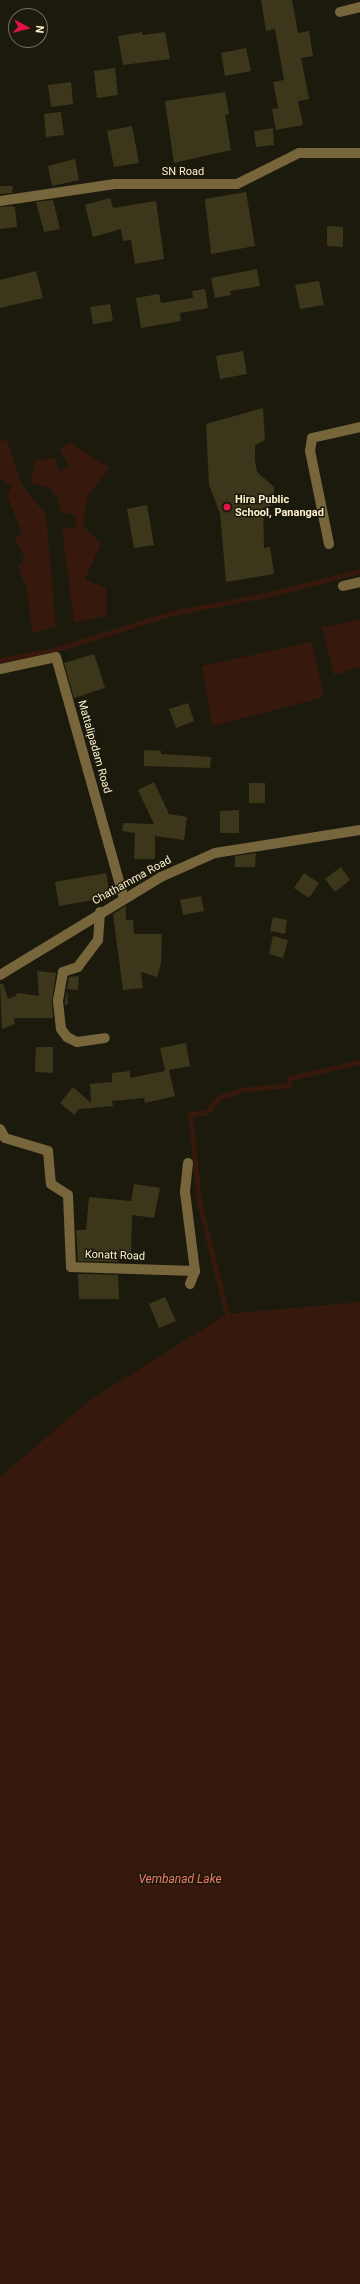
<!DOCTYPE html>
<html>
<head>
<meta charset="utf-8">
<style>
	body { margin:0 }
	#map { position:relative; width:360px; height:2284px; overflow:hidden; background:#1c1a0d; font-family:Roboto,sans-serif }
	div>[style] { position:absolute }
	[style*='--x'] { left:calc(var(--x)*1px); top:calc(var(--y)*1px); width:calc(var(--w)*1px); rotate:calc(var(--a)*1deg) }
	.water>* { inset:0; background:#36190c }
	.stream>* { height:4.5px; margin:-2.25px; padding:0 2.25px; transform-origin:2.25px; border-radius:2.25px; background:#36190c }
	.building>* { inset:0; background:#3c371b }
	.minor>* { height:10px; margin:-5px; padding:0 5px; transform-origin:5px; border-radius:5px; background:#77663c }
	.dots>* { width:11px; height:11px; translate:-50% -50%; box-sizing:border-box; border:2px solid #1c1a0d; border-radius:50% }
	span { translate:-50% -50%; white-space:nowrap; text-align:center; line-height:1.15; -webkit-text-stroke:3px #1c1a0d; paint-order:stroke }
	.street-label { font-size:11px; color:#fbf1cd }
	.poi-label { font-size:11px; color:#fbf1cd; font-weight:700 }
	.left { translate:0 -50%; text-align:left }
	.water-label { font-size:12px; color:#f27764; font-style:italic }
	.north { position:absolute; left:8px; top:8px; width:40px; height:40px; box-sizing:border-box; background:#1c1a0d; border:1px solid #75705a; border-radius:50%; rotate:97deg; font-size:11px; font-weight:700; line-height:16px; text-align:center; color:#fbf1cd }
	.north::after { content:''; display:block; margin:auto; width:14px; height:18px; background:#e01343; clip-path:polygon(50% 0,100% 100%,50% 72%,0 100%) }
</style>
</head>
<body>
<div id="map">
	<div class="water">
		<div style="clip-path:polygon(7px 440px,22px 485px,46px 515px,56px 627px,32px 633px,27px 590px,18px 567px,25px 559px,15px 538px,22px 532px,7px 496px,11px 486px,0 479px,0 441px)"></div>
		<div style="clip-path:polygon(71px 443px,109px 468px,88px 496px,83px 526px,101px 544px,85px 579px,106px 588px,106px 616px,74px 622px,62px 530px,76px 526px,75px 515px,61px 513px,58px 499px,50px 488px,31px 483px,35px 460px,55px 458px,59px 471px,69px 466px,59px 448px)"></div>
		<div style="clip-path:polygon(360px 620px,360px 667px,334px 675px,322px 627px)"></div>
		<div style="clip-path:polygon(312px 642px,324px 697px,212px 726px,202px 666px)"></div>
		<div style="clip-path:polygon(360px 1302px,360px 2284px,0 2284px,0 1477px,90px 1400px,227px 1314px)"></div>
	</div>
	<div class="stream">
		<div style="--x:0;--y:660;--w:56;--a:-10.3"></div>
		<div style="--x:55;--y:650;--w:120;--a:-17.5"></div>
		<div style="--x:169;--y:614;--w:109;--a:-11.1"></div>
		<div style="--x:276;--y:593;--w:87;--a:-14.7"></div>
		<div style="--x:228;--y:1319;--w:121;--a:-103.9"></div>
		<div style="--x:199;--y:1202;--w:88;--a:-95.8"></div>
		<div style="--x:190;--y:1114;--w:16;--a:-4"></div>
		<div style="--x:206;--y:1113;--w:21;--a:-49"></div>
		<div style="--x:220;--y:1097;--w:22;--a:-18"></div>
		<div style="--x:241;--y:1090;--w:47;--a:-6.1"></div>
		<div style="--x:288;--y:1085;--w:7;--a:-74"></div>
		<div style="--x:290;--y:1078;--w:72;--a:-12.9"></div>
	</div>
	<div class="building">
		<div style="clip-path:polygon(261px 0,292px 0,298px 33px,309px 31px,313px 56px,301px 58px,309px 99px,298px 101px,303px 125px,276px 130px,272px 109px,278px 108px,273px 82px,284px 80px,275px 29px,266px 31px)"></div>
		<div style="clip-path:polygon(142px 32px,143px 35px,165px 32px,170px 59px,123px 65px,118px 36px)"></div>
		<div style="clip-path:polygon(246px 48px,251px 71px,225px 76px,221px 53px)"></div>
		<div style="clip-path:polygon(115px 68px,118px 95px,97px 98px,94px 71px)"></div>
		<div style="clip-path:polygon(71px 82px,73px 104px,51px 107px,48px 85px)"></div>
		<div style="clip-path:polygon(225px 92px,229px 114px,225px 115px,231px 150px,174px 163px,165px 101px)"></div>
		<div style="clip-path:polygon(61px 112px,64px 135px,46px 137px,44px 114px)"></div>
		<div style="clip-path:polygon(132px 126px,139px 163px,114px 167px,107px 131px)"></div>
		<div style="clip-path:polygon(273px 128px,274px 145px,256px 147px,254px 131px)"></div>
		<div style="clip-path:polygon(75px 159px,79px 180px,52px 186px,48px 166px)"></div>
		<div style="clip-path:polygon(0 186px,13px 186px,12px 193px,0 194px)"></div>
		<div style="clip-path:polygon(246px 192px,255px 246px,211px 254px,205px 199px)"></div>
		<div style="clip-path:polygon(110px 198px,113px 208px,156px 201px,164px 259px,135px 264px,131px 240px,123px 241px,121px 229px,93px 237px,85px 205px)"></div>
		<div style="clip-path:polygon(53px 200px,60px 229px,44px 232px,36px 202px)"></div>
		<div style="clip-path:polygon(11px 206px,15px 207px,17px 227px,0 229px,0 207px)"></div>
		<div style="clip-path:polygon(327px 226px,343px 227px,343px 247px,327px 246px)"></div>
		<div style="clip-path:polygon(257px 269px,260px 286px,230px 291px,231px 295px,215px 298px,211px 278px)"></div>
		<div style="clip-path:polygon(36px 271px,43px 298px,0 308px,0 280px)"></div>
		<div style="clip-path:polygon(319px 281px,324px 305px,300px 309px,295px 285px)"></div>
		<div style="clip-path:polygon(205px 289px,208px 308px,180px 313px,181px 321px,141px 328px,136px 298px,159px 294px,161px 303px,193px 298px,192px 291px)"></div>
		<div style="clip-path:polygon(110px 304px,113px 321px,93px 324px,90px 307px)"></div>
		<div style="clip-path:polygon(243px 351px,247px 374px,220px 379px,216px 356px)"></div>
		<div style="clip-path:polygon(263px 408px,265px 440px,255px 445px,255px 460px,257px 472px,274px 487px,274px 505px,263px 508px,264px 548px,270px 547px,274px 574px,226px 582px,220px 513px,209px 485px,206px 424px)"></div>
		<div style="clip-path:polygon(147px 505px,154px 545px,134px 548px,127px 509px)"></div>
		<div style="clip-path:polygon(94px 654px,105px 688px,74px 698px,64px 663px)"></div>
		<div style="clip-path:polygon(188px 703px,194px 721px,176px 728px,169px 709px)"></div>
		<div style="clip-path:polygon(144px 750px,161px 751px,161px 754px,211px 757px,210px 768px,144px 766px)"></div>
		<div style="clip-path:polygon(154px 782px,169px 814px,187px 817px,184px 840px,155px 836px,155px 859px,134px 859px,135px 833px,122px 831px,123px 823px,154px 824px,138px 790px)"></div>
		<div style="clip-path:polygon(249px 783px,265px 783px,265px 803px,249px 803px)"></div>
		<div style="clip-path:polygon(239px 810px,239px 833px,220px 833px,220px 811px)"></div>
		<div style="clip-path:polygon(256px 853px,255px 867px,235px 867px,235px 856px)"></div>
		<div style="clip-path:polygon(341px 867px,350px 880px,335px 892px,325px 879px)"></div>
		<div style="clip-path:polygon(106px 873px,110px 897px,59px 906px,55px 882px)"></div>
		<div style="clip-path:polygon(304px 873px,319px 883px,309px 898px,294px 888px)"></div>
		<div style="clip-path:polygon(201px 896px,204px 911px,183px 915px,180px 900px)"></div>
		<div style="clip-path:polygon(126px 906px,126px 920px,133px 920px,134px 934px,162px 934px,161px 964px,157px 977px,141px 972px,143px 988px,123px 990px,113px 914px)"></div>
		<div style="clip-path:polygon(273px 917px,287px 920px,285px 934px,270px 931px)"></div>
		<div style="clip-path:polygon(273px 936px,288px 940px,283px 958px,269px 954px)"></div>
		<div style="clip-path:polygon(37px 971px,56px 973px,52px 1000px,53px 1018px,14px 1018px,15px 1024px,2px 1029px,0 984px,3px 984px,8px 999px,16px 996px,17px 993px,39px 996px)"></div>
		<div style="clip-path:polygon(79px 976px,78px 990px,67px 989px,68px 1004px,65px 1005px,65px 1001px,69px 977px)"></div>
		<div style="clip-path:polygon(186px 1043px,190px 1066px,169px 1070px,175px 1096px,145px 1103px,144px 1098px,112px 1101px,113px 1106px,79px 1109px,74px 1115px,60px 1103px,73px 1087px,91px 1103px,90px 1084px,112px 1082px,112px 1073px,130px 1071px,130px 1078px,165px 1071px,160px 1048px)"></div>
		<div style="clip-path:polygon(36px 1047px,53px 1047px,53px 1073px,35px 1072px)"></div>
		<div style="clip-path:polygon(134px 1184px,160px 1188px,154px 1218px,132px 1215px,131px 1257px,118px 1257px,118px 1262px,78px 1261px,76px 1230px,86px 1230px,89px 1197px,131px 1201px)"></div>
		<div style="clip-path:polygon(78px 1274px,118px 1275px,119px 1299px,79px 1299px)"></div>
		<div style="clip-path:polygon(165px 1297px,176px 1321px,159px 1328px,149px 1304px)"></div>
	</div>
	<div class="minor">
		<div style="--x:340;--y:12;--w:21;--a:-14"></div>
		<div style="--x:0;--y:201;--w:116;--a:-8.4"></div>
		<div style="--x:115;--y:184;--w:122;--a:0"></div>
		<div style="--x:237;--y:184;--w:69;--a:-26.6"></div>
		<div style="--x:299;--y:153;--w:61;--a:0"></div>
		<div style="--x:329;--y:544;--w:95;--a:-101.5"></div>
		<div style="--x:310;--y:451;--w:13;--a:-81"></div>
		<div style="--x:312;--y:438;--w:49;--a:-12.9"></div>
		<div style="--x:343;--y:586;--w:17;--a:-13"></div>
		<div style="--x:0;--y:669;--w:57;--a:-12.1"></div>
		<div style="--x:56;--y:657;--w:251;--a:74.3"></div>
		<div style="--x:100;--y:912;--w:28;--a:94"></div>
		<div style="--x:98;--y:940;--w:34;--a:127"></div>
		<div style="--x:78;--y:967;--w:16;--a:162"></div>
		<div style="--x:63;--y:972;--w:29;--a:100"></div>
		<div style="--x:58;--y:1001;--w:28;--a:84"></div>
		<div style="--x:61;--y:1029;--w:10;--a:53"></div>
		<div style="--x:67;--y:1037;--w:11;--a:27"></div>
		<div style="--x:77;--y:1042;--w:28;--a:-8"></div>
		<div style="--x:0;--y:975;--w:188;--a:-31.3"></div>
		<div style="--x:161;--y:877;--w:59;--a:-24"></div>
		<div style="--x:215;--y:853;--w:147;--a:-9"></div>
		<div style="--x:0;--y:1129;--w:10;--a:61"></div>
		<div style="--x:5;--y:1138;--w:45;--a:16.8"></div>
		<div style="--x:48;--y:1151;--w:33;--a:85"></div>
		<div style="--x:51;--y:1184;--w:20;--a:33"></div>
		<div style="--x:68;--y:1195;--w:72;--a:87.6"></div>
		<div style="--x:71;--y:1267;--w:124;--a:1.8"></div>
		<div style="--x:188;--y:1163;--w:29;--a:96"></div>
		<div style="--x:185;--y:1192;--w:80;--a:82.8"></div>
		<div style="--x:195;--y:1271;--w:14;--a:111"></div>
	</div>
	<div class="dots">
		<div style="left:227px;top:507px;background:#e01343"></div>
	</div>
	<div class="street-label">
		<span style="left:183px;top:172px">SN Road</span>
		<span style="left:94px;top:747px;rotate:74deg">Mattalipadam Road</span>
		<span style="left:132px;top:881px;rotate:-29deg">Chathamma Road</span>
		<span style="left:115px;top:1256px;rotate:2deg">Konatt Road</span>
	</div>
	<div class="poi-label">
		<span class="left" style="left:235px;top:507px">Hira Public<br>School, Panangad</span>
	</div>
	<div class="water-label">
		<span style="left:180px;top:1880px">Vembanad Lake</span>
	</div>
	<div class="north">N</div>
</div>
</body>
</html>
